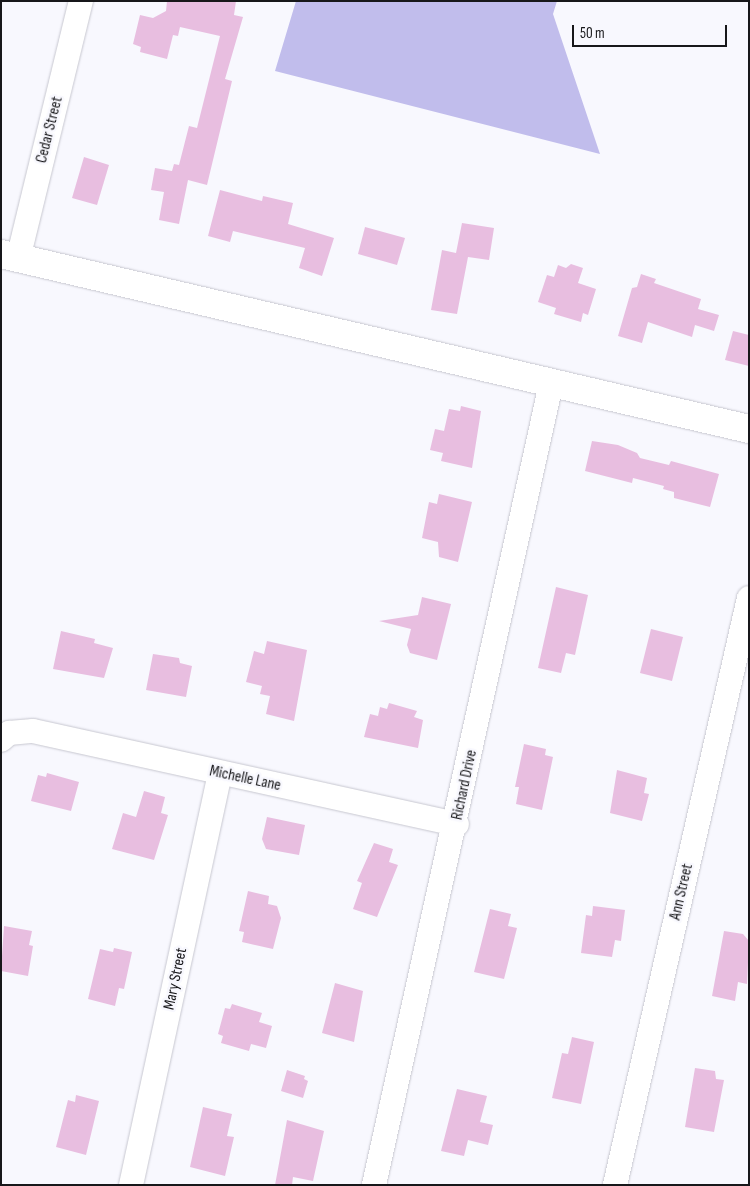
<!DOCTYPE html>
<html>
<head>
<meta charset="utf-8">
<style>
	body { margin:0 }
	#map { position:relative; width:750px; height:1186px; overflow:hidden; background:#f8f8fe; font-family:"Sofia Sans Condensed",sans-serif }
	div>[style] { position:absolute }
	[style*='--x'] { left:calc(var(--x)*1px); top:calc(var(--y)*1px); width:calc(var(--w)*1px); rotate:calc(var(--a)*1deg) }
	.forest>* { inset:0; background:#c1bdec }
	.building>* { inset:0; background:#e8bee0 }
	.roads { filter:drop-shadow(0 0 1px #c7c7d0) drop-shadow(0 0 1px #c7c7d0) }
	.street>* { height:24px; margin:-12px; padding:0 12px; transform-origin:12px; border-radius:12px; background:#fff }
	.secondary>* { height:28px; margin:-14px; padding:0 14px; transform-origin:14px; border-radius:14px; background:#fff }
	span { translate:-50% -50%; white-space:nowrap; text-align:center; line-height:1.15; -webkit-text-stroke:5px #f8f8fe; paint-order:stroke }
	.street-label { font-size:16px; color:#17171a }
	.frame { position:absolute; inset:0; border:2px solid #17171a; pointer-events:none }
	.scale { position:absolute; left:572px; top:25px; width:155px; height:22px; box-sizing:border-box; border:2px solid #17171a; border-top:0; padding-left:6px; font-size:15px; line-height:18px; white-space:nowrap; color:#17171a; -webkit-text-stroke:4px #f8f8fe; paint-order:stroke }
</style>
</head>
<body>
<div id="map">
	<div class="forest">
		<div style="clip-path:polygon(296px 1px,557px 1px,553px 14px,600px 154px,275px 71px)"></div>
	</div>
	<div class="building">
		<div style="clip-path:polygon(167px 1px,236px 1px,234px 15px,243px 17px,225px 79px,232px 81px,207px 185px,188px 180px,179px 224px,159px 220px,164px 192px,151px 190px,155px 168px,172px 171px,174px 164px,179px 165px,189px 126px,197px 128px,220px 36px,180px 27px,178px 36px,173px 35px,167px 59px,140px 52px,141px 47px,133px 44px,140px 15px,153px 18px,166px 11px)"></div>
		<div style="clip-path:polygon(84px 157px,109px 165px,97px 205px,72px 198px)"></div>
		<div style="clip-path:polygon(220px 190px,262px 201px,263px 196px,293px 203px,288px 224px,334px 238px,322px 276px,299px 268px,305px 248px,233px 231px,230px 242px,208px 236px)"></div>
		<div style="clip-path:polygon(462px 223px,494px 228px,489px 260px,468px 257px,457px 314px,431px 310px,442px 250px,456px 253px)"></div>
		<div style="clip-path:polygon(365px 227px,405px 238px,397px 265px,358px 254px)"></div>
		<div style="clip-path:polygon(571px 264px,583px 268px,578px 283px,596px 289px,588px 315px,583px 313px,581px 322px,554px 314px,556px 308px,538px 302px,547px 275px,554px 277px,558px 265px,566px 268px)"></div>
		<div style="clip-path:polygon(641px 274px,656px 279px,654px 283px,701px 299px,698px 309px,719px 315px,714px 331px,695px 325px,692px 337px,648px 322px,642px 343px,618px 336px,632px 288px,637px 287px)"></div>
		<div style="clip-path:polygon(733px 331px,749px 335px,749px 366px,725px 360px)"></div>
		<div style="clip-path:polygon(461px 406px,481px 411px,472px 468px,441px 461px,443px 453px,430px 450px,435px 429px,444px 431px,449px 409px,460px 411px)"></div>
		<div style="clip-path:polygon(592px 441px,618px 445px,637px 453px,640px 458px,669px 465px,671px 461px,719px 474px,710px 507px,674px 498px,674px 492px,663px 489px,664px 486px,633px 478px,632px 483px,585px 471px)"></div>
		<div style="clip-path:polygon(439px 494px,472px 502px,458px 562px,439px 557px,438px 542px,422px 538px,429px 502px,437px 504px)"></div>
		<div style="clip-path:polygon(556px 587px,588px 595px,575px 655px,566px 653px,561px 673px,538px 668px)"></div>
		<div style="clip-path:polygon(422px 597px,451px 604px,437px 660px,410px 653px,407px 645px,411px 629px,379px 621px,418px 615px)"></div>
		<div style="clip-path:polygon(651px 629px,683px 637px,672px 681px,640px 673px)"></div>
		<div style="clip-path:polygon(61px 631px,95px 639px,94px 643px,113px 648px,104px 678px,53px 669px)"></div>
		<div style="clip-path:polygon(267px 641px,307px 650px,294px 721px,266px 714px,270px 696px,260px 694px,262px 686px,246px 682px,254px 651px,264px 654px)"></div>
		<div style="clip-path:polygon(153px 654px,179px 658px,180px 663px,192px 666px,186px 697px,146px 690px)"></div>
		<div style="clip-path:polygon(389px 703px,417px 711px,414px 717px,423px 720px,418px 748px,364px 737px,370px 714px,378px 716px,380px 707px,387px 709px)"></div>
		<div style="clip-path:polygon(524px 744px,546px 749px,545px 755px,553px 757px,542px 810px,516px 804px,519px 787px,515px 787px)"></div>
		<div style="clip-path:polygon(617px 770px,647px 778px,644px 793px,649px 794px,642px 821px,610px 813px)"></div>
		<div style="clip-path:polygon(47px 773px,79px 782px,71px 811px,31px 801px,38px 775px,46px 777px)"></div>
		<div style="clip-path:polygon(144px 791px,165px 797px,161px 813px,168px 815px,154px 860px,112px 849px,123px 813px,136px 817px)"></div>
		<div style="clip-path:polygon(267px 817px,305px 825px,299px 855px,266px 849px,262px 839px)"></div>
		<div style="clip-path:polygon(374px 843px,393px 849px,389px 862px,398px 865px,377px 917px,353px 909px,362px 883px,357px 881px)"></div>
		<div style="clip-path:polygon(248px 891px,269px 896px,268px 904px,277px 906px,281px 918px,273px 949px,242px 942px,244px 932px,239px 931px)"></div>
		<div style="clip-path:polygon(593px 906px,625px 910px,621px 941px,615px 940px,612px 957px,581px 953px,586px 915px,592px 916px)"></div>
		<div style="clip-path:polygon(490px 909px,511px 914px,508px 926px,517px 928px,504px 979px,474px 972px)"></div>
		<div style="clip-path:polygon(4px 926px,32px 931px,29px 945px,33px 946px,28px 976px,1px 971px)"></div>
		<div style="clip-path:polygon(724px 931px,743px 934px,749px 941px,747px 984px,738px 982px,735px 1001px,712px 996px)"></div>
		<div style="clip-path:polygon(114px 948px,132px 952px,124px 989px,119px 988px,115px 1006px,88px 999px,100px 949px,113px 952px)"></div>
		<div style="clip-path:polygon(335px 983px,363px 991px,354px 1042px,322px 1033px)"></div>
		<div style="clip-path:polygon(232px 1004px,262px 1013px,259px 1022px,272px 1026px,266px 1048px,251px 1044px,249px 1051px,221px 1043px,223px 1036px,218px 1034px,225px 1008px,230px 1009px)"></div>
		<div style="clip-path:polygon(572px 1037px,594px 1042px,581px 1104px,552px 1098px,562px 1053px,568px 1054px)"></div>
		<div style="clip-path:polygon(695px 1068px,715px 1071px,716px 1079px,724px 1080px,714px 1132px,685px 1127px)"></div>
		<div style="clip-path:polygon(287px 1070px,305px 1076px,304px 1079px,308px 1081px,303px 1098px,281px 1091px)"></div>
		<div style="clip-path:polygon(457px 1089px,487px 1096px,480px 1122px,493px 1125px,488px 1145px,468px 1140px,464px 1156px,441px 1151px)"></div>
		<div style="clip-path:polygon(76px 1095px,99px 1101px,86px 1155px,56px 1147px,68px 1100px,75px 1102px)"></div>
		<div style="clip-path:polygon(203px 1107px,232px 1114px,227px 1136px,234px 1137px,225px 1176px,190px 1167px)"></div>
		<div style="clip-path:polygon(287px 1120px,324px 1131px,313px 1181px,293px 1177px,292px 1185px,275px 1185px)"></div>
	</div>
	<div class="roads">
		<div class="street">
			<div style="--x:18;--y:259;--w:266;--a:-76.3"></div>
			<div style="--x:1;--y:740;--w:11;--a:-41"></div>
			<div style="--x:9;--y:733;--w:24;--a:-5"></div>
			<div style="--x:33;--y:731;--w:434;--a:12.4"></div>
			<div style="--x:131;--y:1185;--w:421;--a:-77.8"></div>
			<div style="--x:374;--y:1185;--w:820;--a:-77.54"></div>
			<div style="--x:615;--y:1185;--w:602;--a:-77.14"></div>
		</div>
		<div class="secondary">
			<div style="--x:1;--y:254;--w:768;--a:13.17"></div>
		</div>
	</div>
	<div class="street-label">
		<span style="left:50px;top:130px;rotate:-76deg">Cedar Street</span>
		<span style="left:245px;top:779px;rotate:12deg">Michelle Lane</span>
		<span style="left:465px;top:785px;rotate:-78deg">Richard Drive</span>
		<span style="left:682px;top:892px;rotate:-77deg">Ann Street</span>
		<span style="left:176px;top:979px;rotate:-78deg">Mary Street</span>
	</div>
	<div class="frame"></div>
	<div class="scale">50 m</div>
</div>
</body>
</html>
